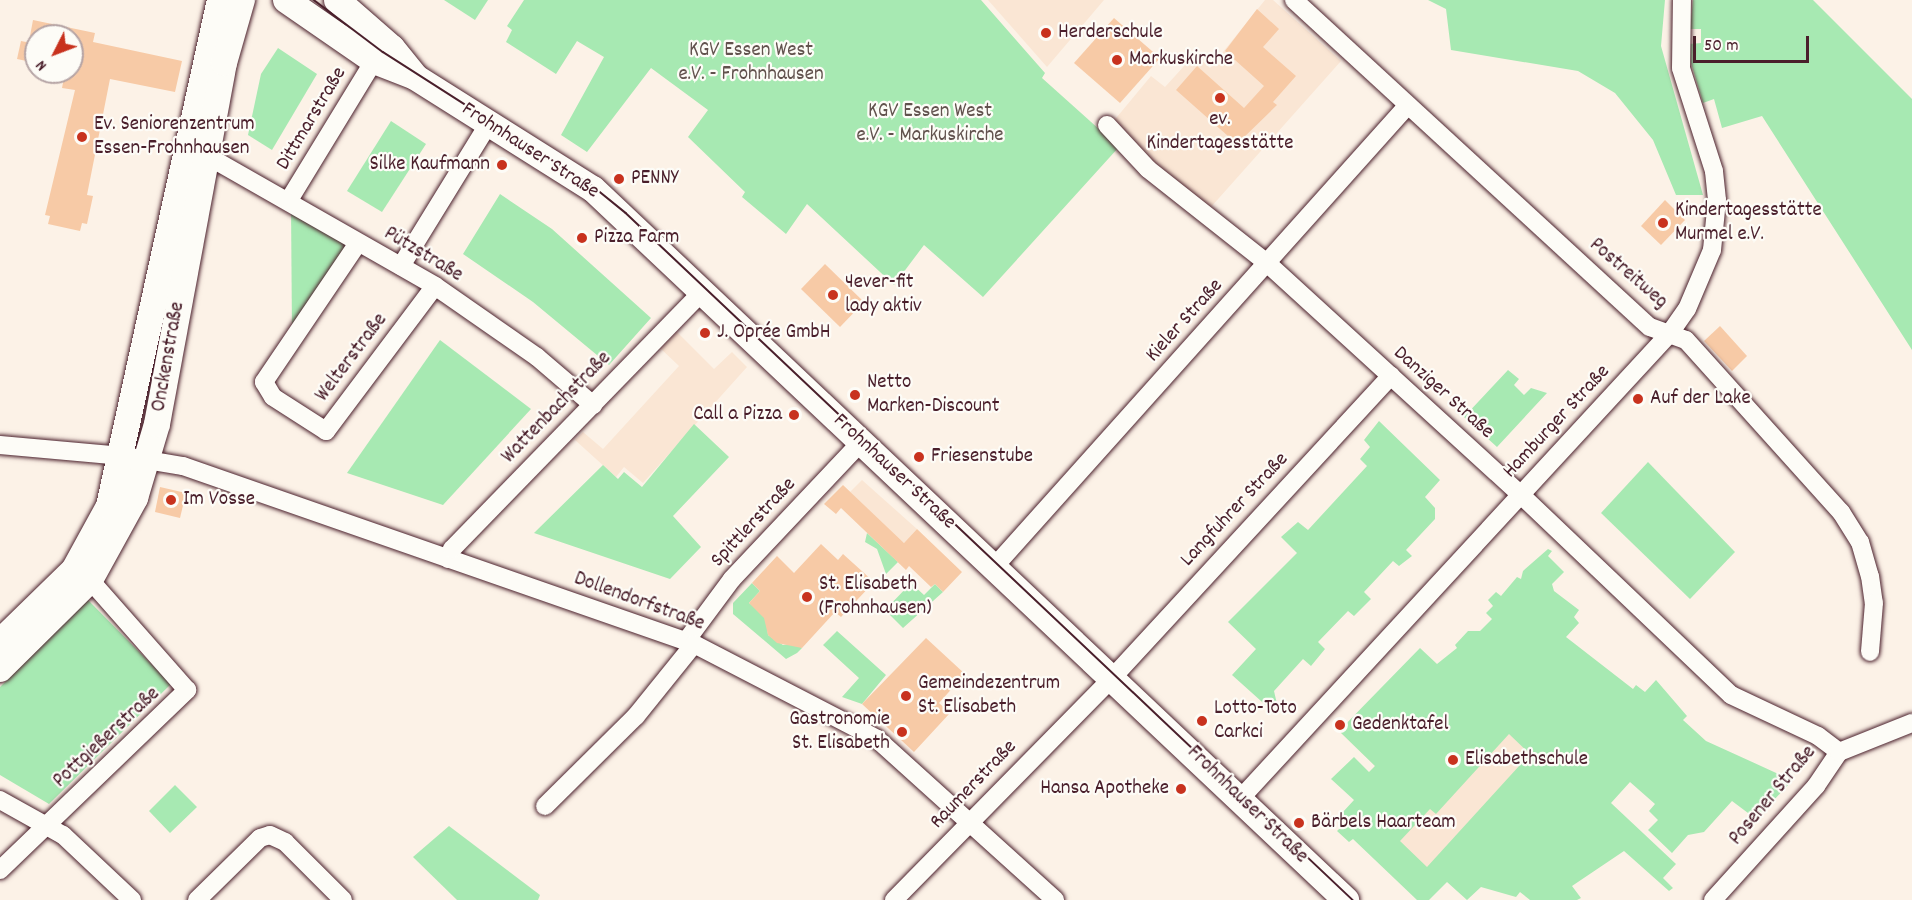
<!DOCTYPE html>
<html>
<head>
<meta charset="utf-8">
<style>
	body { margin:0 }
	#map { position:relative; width:1912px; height:900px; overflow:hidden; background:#fcf2e7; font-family:Dekko,sans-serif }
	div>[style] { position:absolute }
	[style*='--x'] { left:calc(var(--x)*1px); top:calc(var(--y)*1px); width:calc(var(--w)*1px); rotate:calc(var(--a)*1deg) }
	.built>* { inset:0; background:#fae6d4 }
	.green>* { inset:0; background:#a7e9b2 }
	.building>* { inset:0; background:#f7caa6 }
	.roads { filter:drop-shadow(0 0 2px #4a1f2b) drop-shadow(0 0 2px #4a1f2b) }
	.street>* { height:18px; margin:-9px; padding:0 9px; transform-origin:9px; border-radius:9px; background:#fdfcf7 }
	.secondary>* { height:26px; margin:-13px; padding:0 13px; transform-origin:13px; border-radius:13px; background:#fdfcf7 }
	.tram>* { height:1.5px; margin:-0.75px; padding:0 0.75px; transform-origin:0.75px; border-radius:0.75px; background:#4a1f2b }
	.dots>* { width:16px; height:16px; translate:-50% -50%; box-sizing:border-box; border:3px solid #fdfcf7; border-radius:50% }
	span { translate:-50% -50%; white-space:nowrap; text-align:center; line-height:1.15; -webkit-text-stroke:4.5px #fdfcf7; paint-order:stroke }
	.poi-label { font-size:21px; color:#4a1f2b }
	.left { translate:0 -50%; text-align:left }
	.right { translate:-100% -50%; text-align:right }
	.park-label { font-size:21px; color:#61524d }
	.street-label { font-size:21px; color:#4a1f2b }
	.north { position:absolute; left:24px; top:24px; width:60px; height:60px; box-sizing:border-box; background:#fdfcf7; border:2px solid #b5a4a5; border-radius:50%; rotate:228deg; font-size:16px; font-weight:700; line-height:24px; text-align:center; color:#4a1f2b }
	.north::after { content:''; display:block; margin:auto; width:21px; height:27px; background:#c8321e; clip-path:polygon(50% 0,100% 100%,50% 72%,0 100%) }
	.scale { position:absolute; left:1693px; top:36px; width:116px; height:27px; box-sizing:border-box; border:3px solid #4a1f2b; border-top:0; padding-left:8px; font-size:18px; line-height:21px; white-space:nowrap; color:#4a1f2b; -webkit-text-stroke:4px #fdfcf7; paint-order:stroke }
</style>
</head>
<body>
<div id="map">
	<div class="built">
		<div style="clip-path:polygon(988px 0,1104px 0,1047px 67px)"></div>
		<div style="clip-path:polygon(1265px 0,1273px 0,1341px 61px,1211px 207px,1150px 165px,1112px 123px,1151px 76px,1165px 87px,1195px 54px,1210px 68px)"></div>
		<div style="clip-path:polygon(676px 331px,714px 369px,732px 352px,747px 367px,643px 483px,624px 467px,616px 477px,575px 440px,583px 432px,603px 449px,679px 366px,660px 348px)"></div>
		<div style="clip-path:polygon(862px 480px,917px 529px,904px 543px,850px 492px)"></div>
		<div style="clip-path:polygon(1455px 682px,1547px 769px,1441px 881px,1349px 794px,1375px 766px,1339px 731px)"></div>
	</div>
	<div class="green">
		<div style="clip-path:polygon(444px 0,488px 0,475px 20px)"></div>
		<div style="clip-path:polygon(524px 0,981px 0,1045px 73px,1042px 78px,1119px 147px,983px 297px,924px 245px,894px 285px,807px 204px,786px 234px,742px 197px,745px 192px,688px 137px,708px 110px,651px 68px,587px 152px,561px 135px,604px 57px,577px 41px,556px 74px,506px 42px,512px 30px,507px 26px)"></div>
		<div style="clip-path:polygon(1428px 0,1665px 0,1661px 46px,1703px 195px,1676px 195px,1653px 140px,1615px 93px,1578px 71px,1451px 50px,1446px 9px)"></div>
		<div style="clip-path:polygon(1693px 0,1813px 0,1912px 99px,1912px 350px,1762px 116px,1722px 128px,1714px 99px,1703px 103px,1691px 63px,1690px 44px,1701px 43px,1701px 29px,1690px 29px)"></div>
		<div style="clip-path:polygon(278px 48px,317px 74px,272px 150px,248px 135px,261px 74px)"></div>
		<div style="clip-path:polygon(391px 121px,426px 144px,382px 212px,347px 191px)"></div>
		<div style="clip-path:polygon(500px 194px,552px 229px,651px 318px,609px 365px,533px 302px,463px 254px)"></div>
		<div style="clip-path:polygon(291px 205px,354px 244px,292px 335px)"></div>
		<div style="clip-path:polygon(440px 340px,531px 409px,443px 505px,347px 473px)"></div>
		<div style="clip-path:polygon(1508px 370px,1519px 379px,1514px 385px,1524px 395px,1531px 388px,1547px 393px,1497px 447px,1464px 417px)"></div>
		<div style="clip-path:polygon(1379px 421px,1440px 480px,1425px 497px,1435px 508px,1435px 519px,1406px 550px,1412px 556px,1399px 566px,1393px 561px,1364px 592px,1371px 599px,1354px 616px,1348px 611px,1318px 642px,1325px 649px,1311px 666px,1303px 659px,1274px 691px,1277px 704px,1271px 710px,1232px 675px,1256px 649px,1228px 622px,1297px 553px,1281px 537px,1298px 522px,1308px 530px,1367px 466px,1360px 459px,1370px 447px,1364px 440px)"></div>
		<div style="clip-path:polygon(694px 424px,729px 457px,673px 516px,701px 547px,670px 579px,534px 533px,603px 465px,618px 479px,624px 472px,642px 487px)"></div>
		<div style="clip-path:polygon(1648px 462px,1735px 552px,1690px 599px,1601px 513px)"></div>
		<div style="clip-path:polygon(867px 533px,898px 562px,886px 574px,877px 549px,865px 542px)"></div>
		<div style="clip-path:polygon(evenodd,1548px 549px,1552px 551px,1548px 556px,1564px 572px,1552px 584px,1554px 591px,1579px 610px,1574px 617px,1579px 623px,1566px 637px,1633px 689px,1636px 685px,1645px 692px,1656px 680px,1687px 716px,1683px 720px,1706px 741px,1783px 776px,1781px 782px,1788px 785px,1756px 819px,1732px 801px,1704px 832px,1688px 835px,1672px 853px,1648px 830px,1658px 820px,1649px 811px,1655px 804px,1630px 782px,1611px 803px,1676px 864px,1663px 878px,1673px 888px,1669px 891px,1624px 851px,1572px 886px,1581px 898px,1577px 900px,1530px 900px,1520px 892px,1516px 897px,1481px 887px,1467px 900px,1447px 882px,1429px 900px,1417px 900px,1353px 839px,1349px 842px,1337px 831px,1348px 820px,1342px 813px,1354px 800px,1331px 779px,1354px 757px,1369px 772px,1375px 766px,1339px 731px,1420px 648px,1437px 664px,1457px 648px,1455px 645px,1468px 631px,1480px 631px,1492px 619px,1486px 613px,1493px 606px,1488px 600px,1496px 592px,1501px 596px,1517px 577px,1521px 579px,1523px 571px,1548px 549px,1509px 734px,1530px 754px,1427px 867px,1400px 841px,1430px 809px,1436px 814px,1509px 734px)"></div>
		<div style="clip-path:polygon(752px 583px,760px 591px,749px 603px,766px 615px,768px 635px,783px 645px,796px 643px,802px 648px,797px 653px,786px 659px,733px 614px,733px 603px)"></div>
		<div style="clip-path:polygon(911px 583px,924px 595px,935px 584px,943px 592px,903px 628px,885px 610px)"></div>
		<div style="clip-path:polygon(88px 600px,171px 684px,49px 804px,0 775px,0 687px)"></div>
		<div style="clip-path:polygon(837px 631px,886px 675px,862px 704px,842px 697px,859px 678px,823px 645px)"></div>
		<div style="clip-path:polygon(175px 785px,197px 807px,170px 833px,149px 811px)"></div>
		<div style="clip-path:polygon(449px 826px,540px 895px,538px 900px,457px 900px,413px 857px)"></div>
	</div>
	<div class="building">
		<div style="clip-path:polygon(1257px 9px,1279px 29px,1263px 47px,1296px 76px,1273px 102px,1277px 105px,1237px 144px,1176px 90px,1197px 66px,1244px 108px,1264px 86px,1225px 51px)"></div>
		<div style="clip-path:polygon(1114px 18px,1160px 58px,1120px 103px,1074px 63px)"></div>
		<div style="clip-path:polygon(33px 20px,95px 33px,93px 42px,182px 61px,175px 92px,110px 79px,87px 195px,93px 196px,87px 224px,82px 223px,80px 231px,48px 224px,50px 216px,45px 215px,75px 90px,62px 88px,65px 72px,72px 72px,72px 36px,30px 36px)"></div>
		<div style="clip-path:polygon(21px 41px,36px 44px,36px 63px,17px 59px)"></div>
		<div style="clip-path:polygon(1665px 200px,1685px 220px,1661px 245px,1641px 226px)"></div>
		<div style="clip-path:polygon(825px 264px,864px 302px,840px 327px,801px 289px)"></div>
		<div style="clip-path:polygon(1720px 326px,1747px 356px,1732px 371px,1704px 341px)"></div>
		<div style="clip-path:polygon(843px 485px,904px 543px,917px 529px,962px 572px,943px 592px,935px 584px,931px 587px,909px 566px,906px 570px,841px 508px,836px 514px,824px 504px)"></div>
		<div style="clip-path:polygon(160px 487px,186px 493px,180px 518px,155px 512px)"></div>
		<div style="clip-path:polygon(821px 544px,838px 560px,843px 554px,874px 582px,841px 617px,835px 612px,802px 648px,777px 643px,768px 635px,764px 618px,749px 603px,760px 591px,752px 583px,777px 556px,794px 573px)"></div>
		<div style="clip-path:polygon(926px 638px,965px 674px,939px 703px,950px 713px,914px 752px,862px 704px)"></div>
	</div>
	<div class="roads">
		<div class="street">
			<div style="--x:1294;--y:0;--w:483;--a:42.6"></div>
			<div style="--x:1650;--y:327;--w:38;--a:20"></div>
			<div style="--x:1686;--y:340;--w:232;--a:48"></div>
			<div style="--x:1841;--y:512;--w:36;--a:58"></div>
			<div style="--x:1860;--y:542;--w:35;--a:74"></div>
			<div style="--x:1870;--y:576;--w:27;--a:82"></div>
			<div style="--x:1874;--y:603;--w:49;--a:94.7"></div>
			<div style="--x:1107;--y:125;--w:60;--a:47"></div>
			<div style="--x:1148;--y:169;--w:152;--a:38.3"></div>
			<div style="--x:1267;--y:263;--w:343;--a:42.4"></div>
			<div style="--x:1520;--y:494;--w:291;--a:43.6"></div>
			<div style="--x:1731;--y:695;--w:96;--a:25.2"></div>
			<div style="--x:1818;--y:736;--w:26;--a:37"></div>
			<div style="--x:218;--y:162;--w:250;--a:29.7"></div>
			<div style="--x:435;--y:286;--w:124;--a:34.8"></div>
			<div style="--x:537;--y:357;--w:74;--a:40.6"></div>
			<div style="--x:289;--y:200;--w:163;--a:-58.6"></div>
			<div style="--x:358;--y:243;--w:168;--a:124.1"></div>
			<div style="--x:264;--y:382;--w:17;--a:59"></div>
			<div style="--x:273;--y:397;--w:63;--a:32.7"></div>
			<div style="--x:326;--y:431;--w:181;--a:-53.1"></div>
			<div style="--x:401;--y:266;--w:168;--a:-58.4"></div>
			<div style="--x:0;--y:445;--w:123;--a:5.1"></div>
			<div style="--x:123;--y:456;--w:61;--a:9.5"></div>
			<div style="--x:183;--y:466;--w:541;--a:19.21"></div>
			<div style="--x:694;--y:644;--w:206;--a:27.4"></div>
			<div style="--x:877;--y:739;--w:240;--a:42.1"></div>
			<div style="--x:448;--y:559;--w:11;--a:-68"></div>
			<div style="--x:452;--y:549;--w:360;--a:-45.8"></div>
			<div style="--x:995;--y:566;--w:618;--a:-48.15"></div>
			<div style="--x:686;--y:641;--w:77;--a:-53.4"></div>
			<div style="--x:732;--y:579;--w:190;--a:-46.7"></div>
			<div style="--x:1240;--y:799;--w:634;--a:-47.3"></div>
			<div style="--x:1670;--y:333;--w:29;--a:-55"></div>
			<div style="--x:1687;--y:309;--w:64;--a:-67"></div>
			<div style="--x:1712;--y:250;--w:50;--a:-84.3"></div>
			<div style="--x:1717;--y:200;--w:29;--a:-96"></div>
			<div style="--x:1714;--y:171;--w:108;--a:-107.8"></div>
			<div style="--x:1681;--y:68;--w:68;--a:-89.2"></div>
			<div style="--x:0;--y:800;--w:72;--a:29.1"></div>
			<div style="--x:63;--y:835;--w:95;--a:43.3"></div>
			<div style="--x:545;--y:806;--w:128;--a:-44.7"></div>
			<div style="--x:636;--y:716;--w:92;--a:-51.1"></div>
			<div style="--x:0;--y:870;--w:260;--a:-43.9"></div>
			<div style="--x:187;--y:690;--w:147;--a:-131.4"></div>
			<div style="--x:197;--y:900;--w:88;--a:-44.5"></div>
			<div style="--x:260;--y:838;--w:10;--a:-17"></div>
			<div style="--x:270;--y:835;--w:17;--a:25"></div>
			<div style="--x:285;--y:842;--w:82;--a:45"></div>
			<div style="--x:894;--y:900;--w:313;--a:-45.5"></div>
			<div style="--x:1113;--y:677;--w:410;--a:-47.3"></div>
			<div style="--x:1713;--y:900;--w:154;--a:-47.9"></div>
			<div style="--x:1816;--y:786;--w:41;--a:-55.9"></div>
			<div style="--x:1839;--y:752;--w:79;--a:-21.7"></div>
		</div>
		<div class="secondary">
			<div style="--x:286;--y:0;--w:107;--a:34.7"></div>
			<div style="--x:374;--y:61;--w:44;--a:21.3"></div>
			<div style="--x:415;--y:77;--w:210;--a:32.2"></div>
			<div style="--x:593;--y:189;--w:1036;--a:43.36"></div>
			<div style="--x:337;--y:0;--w:73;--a:41.1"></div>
			<div style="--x:392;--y:48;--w:36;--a:51"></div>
			<div style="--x:0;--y:642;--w:103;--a:-44.2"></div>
			<div style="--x:74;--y:570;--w:73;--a:-61.3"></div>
			<div style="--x:109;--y:506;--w:518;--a:-77.63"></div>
			<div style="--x:0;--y:669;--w:127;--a:-44.7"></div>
			<div style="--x:90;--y:580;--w:94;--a:-61.2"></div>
			<div style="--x:135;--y:498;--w:77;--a:-73.4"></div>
			<div style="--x:157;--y:424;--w:367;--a:-79.5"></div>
			<div style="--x:224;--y:63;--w:66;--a:-74.1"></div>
		</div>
	</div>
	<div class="tram">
		<div style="--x:314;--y:0;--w:86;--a:37"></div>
		<div style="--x:383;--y:52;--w:250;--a:32.6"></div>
		<div style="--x:594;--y:187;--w:41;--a:39.1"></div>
		<div style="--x:626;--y:213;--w:1000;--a:43.38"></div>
	</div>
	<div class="dots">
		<div style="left:1046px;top:33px;background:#c8321e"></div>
		<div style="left:1117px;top:60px;background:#c8321e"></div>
		<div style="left:1220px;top:98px;background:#c8321e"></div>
		<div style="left:82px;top:137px;background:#c8321e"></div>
		<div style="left:502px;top:165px;background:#c8321e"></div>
		<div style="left:619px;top:179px;background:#c8321e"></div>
		<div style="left:1663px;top:223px;background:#c8321e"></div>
		<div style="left:582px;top:238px;background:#c8321e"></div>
		<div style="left:833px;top:295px;background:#c8321e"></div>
		<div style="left:705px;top:333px;background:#c8321e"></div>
		<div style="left:855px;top:395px;background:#c8321e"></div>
		<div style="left:1638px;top:399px;background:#c8321e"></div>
		<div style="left:794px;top:415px;background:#c8321e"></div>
		<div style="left:919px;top:457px;background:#c8321e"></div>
		<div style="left:171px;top:500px;background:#c8321e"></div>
		<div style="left:807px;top:597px;background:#c8321e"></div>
		<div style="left:906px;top:696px;background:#c8321e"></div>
		<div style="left:1202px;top:721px;background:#c8321e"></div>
		<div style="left:1340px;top:725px;background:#c8321e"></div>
		<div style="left:902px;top:732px;background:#c8321e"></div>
		<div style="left:1453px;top:760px;background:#c8321e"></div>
		<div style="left:1181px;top:789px;background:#c8321e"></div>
		<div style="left:1299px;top:823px;background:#c8321e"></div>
	</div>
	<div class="poi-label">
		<span class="left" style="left:1058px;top:33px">Herderschule</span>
		<span class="left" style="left:1129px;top:60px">Markuskirche</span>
		<span style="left:1220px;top:132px">ev.<br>Kindertagesstätte</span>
		<span class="left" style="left:94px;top:137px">Ev. Seniorenzentrum<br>Essen-Frohnhausen</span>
		<span class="right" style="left:490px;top:165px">Silke Kaufmann</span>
		<span class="left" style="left:631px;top:179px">PENNY</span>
		<span class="left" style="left:1675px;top:223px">Kindertagesstätte<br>Murmel e.V.</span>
		<span class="left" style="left:594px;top:238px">Pizza Farm</span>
		<span class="left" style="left:845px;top:295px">4ever-fit<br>lady aktiv</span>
		<span class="left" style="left:717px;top:333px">J. Oprée GmbH</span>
		<span class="left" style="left:867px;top:395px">Netto<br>Marken-Discount</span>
		<span class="left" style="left:1650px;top:399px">Auf der Lake</span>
		<span class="right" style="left:782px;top:415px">Call a Pizza</span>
		<span class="left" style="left:931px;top:457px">Friesenstube</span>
		<span class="left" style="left:183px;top:500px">Im Vosse</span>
		<span class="left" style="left:819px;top:597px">St. Elisabeth<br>(Frohnhausen)</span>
		<span class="left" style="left:918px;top:696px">Gemeindezentrum<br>St. Elisabeth</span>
		<span class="left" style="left:1214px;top:721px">Lotto-Toto<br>Carkci</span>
		<span class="right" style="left:890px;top:732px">Gastronomie<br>St. Elisabeth</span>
		<span class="left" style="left:1352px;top:725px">Gedenktafel</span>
		<span class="left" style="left:1465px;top:760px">Elisabethschule</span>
		<span class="right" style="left:1169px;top:789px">Hansa Apotheke</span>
		<span class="left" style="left:1311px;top:823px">Bärbels Haarteam</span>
	</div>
	<div class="park-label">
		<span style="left:751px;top:63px">KGV Essen West<br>e.V. - Frohnhausen</span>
		<span style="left:930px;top:124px">KGV Essen West<br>e.V. - Markuskirche</span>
	</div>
	<div class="street-label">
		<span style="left:312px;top:119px;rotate:-59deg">Dittmarstraße</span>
		<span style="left:530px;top:151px;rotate:33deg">Frohnhauser Straße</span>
		<span style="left:423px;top:255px;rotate:31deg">Pützstraße</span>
		<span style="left:1628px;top:274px;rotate:41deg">Postreitweg</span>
		<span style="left:1185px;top:321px;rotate:-48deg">Kieler Straße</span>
		<span style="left:169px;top:357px;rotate:-80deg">Onckenstraße</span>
		<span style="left:352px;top:358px;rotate:-53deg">Welterstraße</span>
		<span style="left:1443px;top:393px;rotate:42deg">Danziger Straße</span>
		<span style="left:557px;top:408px;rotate:-46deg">Wattenbachstraße</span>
		<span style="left:1557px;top:422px;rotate:-47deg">Hamburger Straße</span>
		<span style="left:894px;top:472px;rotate:43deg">Frohnhauser Straße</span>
		<span style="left:1235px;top:510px;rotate:-47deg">Langfuhrer Straße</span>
		<span style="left:754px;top:523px;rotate:-47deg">Spittlerstraße</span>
		<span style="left:639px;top:602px;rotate:20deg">Dollendorfstraße</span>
		<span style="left:107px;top:738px;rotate:-43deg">Pottgießerstraße</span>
		<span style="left:974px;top:785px;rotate:-46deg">Raumerstraße</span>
		<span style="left:1773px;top:796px;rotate:-50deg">Posener Straße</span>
		<span style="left:1247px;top:805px;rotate:44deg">Frohnhauser Straße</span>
	</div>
	<div class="north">N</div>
	<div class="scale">50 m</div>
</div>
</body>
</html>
